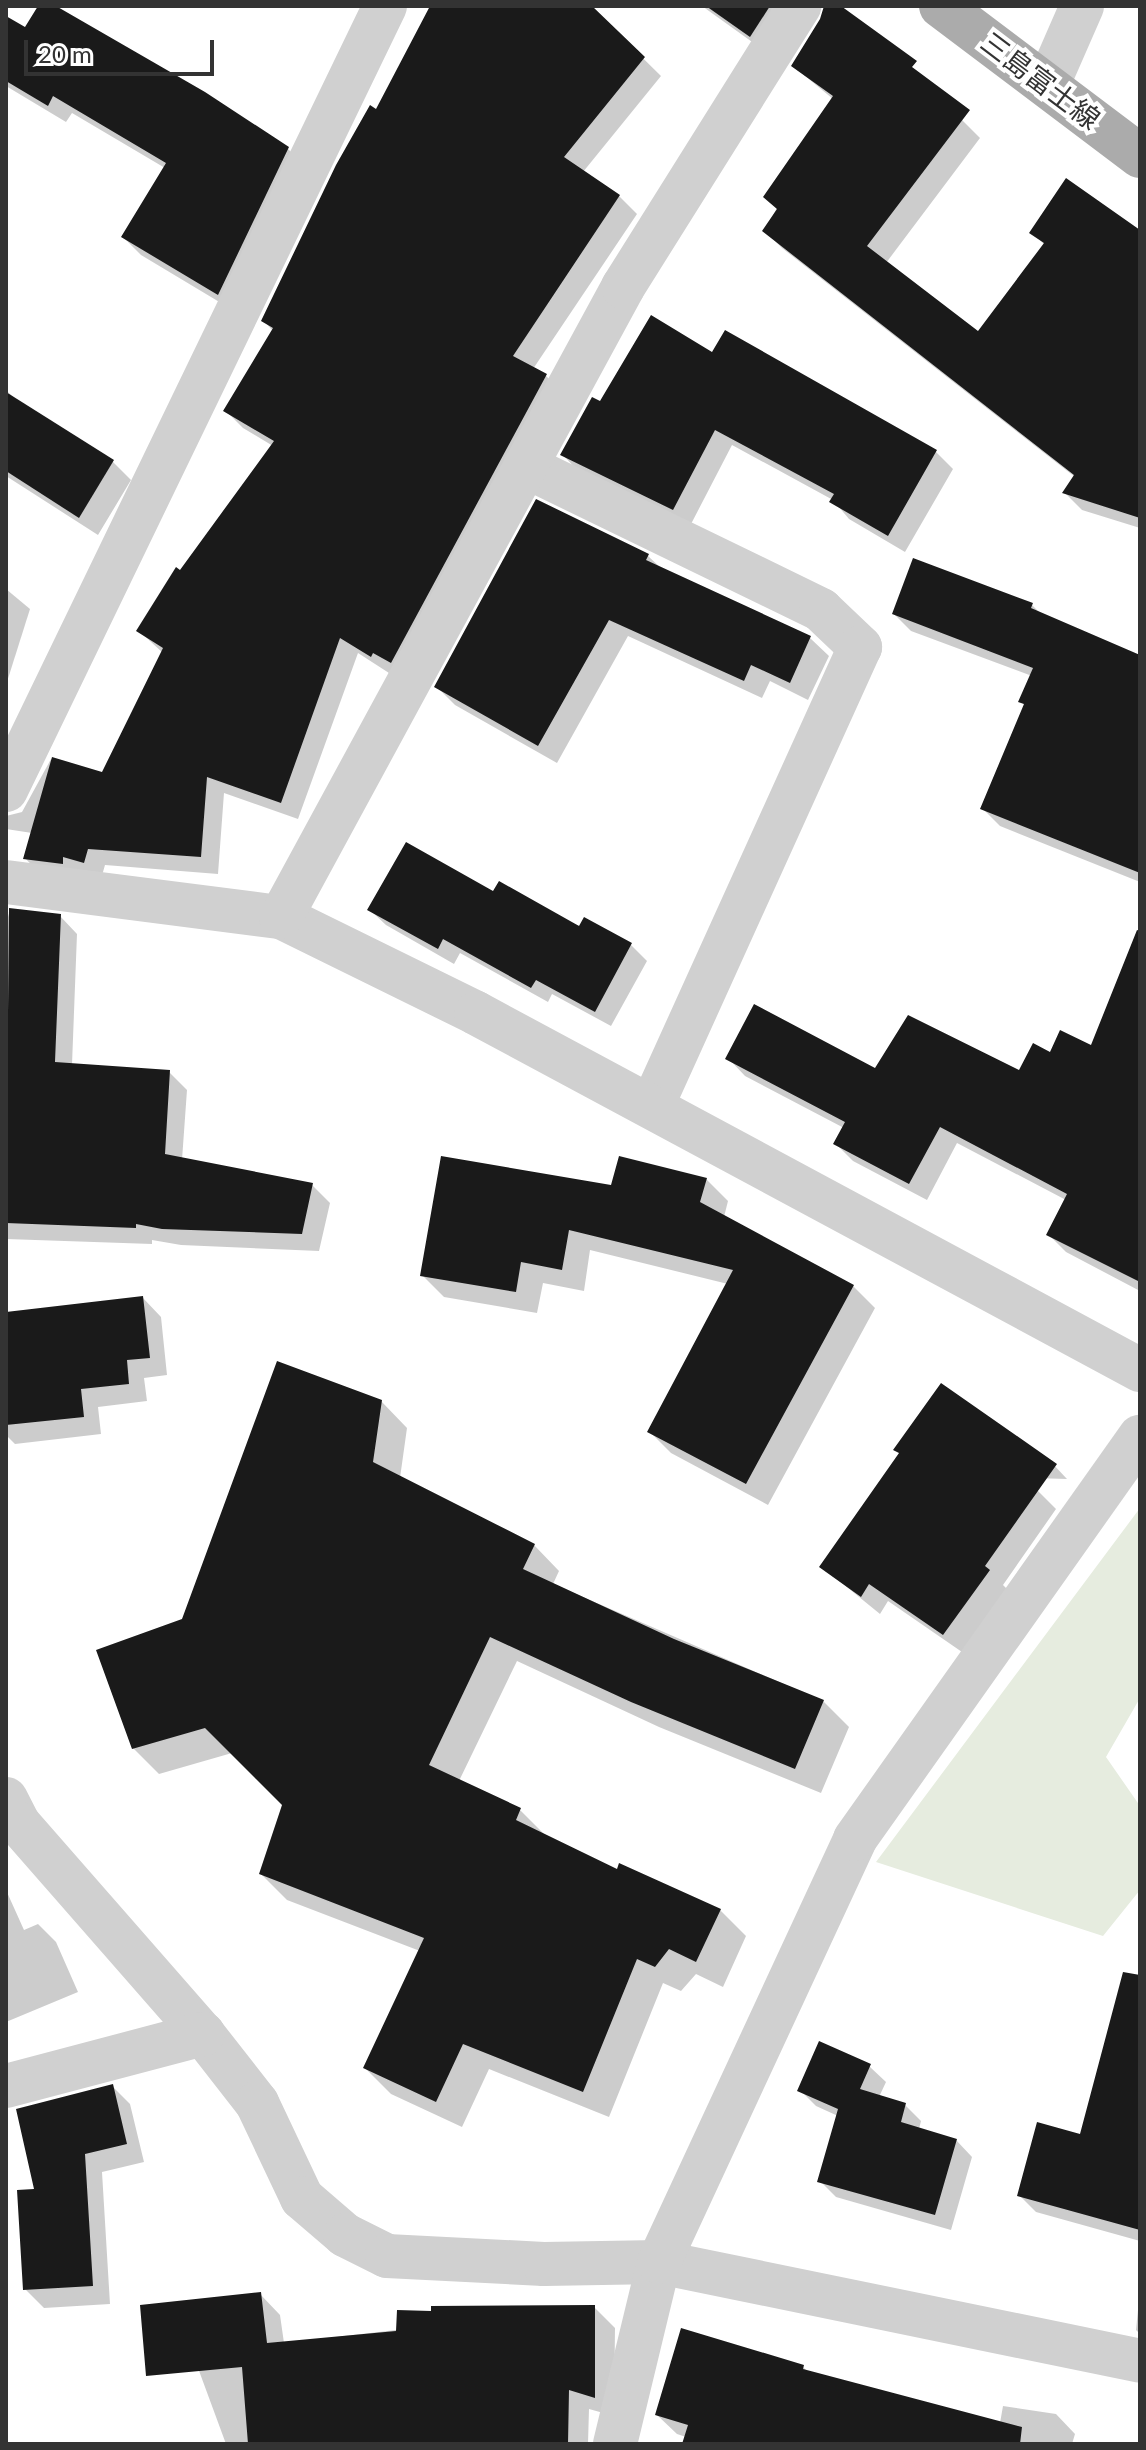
<!DOCTYPE html>
<html>
<head>
<meta charset="utf-8">
<style>
	body { margin:0 }
	#map { position:relative; width:1146px; height:2450px; overflow:hidden; background:#fff; font-family:Lato,"Noto Sans JP",sans-serif }
	div>[style] { position:absolute }
	[style*='--x'] { left:calc(var(--x)*1px); top:calc(var(--y)*1px); width:calc(var(--w)*1px); rotate:calc(var(--a)*1deg) }
	.green>* { inset:0; background:#e6ecdf }
	.shadow>* { inset:0; background:#0003 }
	.building>* { inset:0; background:#1a1a1a }
	.minor>* { height:44px; margin:-22px; padding:0 22px; transform-origin:22px; border-radius:22px; background:#d0d0d0 }
	.major>* { height:44px; margin:-22px; padding:0 22px; transform-origin:22px; border-radius:22px; background:#ababab }
	span { translate:-50% -50%; white-space:nowrap; text-align:center; line-height:1.15; -webkit-text-stroke:8px #fff; paint-order:stroke }
	.street-label { font-size:28px; color:#333 }
	.frame { position:absolute; inset:0; border:8px solid #333; pointer-events:none }
	.scale { position:absolute; left:24px; top:40px; width:190px; height:36px; box-sizing:border-box; border:4px solid #333; border-top:0; padding-left:10px; font-size:24px; line-height:28px; white-space:nowrap; color:#333; -webkit-text-stroke:6px #fff; paint-order:stroke }
</style>
</head>
<body>
<div id="map">
	<div class="green">
		<div style="clip-path:polygon(1140px 1508px,1140px 1698px,1106px 1757px,1140px 1806px,1140px 1890px,1103px 1936px,876px 1862px)"></div>
	</div>
	<div class="shadow">
		<div style="clip-path:polygon(40px 6px,52px 6px,288px 149px,306px 167px,236px 312px,141px 255px,123px 237px,165px 168px,72px 113px,66px 122px,6px 86px,6px 19px,25px 30px)"></div>
		<div style="clip-path:polygon(432px 6px,590px 6px,661px 76px,583px 172px,619px 196px,637px 214px,533px 369px,546px 376px,564px 393px,389px 673px,358px 653px,298px 819px,224px 793px,218px 874px,105px 865px,101px 879px,42px 876px,25px 858px,32px 833px,6px 829px,6px 816px,22px 812px,51px 759px,104px 774px,163px 653px,138px 630px,273px 446px,243px 428px,225px 410px,273px 331px,263px 320px)"></div>
		<div style="clip-path:polygon(702px 6px,802px 6px,769px 54px)"></div>
		<div style="clip-path:polygon(793px 66px,901px 85px,962px 120px,980px 138px,886px 263px,978px 334px,1045px 245px,1032px 232px,1140px 232px,1140px 528px,1082px 510px,1064px 492px,1075px 477px,782px 248px,765px 231px,833px 99px)"></div>
		<div style="clip-path:polygon(726px 332px,936px 452px,953px 469px,905px 552px,849px 519px,833px 500px,732px 445px,690px 526px,579px 472px,563px 455px,601px 404px,713px 354px)"></div>
		<div style="clip-path:polygon(6px 390px,17px 401px,113px 462px,131px 480px,98px 535px,6px 476px)"></div>
		<div style="clip-path:polygon(537px 502px,648px 556px,662px 569px,810px 638px,829px 656px,808px 700px,770px 681px,762px 698px,628px 636px,557px 763px,455px 705px,437px 687px)"></div>
		<div style="clip-path:polygon(6px 589px,30px 609px,6px 685px)"></div>
		<div style="clip-path:polygon(1032px 605px,1042px 615px,1140px 657px,1140px 882px,1000px 826px,982px 808px,1025px 706px,1021px 701px,1032px 676px,911px 631px,894px 614px)"></div>
		<div style="clip-path:polygon(494px 894px,631px 945px,647px 961px,611px 1026px,552px 994px,548px 1002px,460px 953px,454px 964px,386px 925px,370px 910px)"></div>
		<div style="clip-path:polygon(10px 910px,60px 916px,77px 934px,72px 1065px,169px 1072px,187px 1090px,182px 1160px,312px 1185px,330px 1203px,319px 1251px,181px 1245px,152px 1240px,152px 1244px,6px 1239px,6px 924px)"></div>
		<div style="clip-path:polygon(1140px 927px,1140px 1291px,1066px 1252px,1049px 1235px,1066px 1200px,957px 1143px,927px 1200px,853px 1161px,835px 1143px,844px 1128px,745px 1076px,728px 1058px,876px 1071px,1020px 1073px,1050px 1054px,1092px 1048px)"></div>
		<div style="clip-path:polygon(706px 1179px,728px 1201px,724px 1217px,853px 1286px,875px 1308px,768px 1505px,671px 1453px,649px 1431px,728px 1284px,590px 1250px,584px 1291px,543px 1283px,537px 1313px,444px 1297px,422px 1275px,613px 1188px)"></div>
		<div style="clip-path:polygon(143px 1298px,161px 1317px,167px 1375px,144px 1378px,147px 1401px,98px 1407px,101px 1434px,15px 1444px,6px 1435px,6px 1314px)"></div>
		<div style="clip-path:polygon(941px 1386px,1052px 1463px,1067px 1479px,1003px 1477px,1002px 1481px,1038px 1491px,1056px 1509px,1003px 1585px,1007px 1589px,962px 1652px,888px 1601px,880px 1614px,821px 1566px,901px 1454px,896px 1450px)"></div>
		<div style="clip-path:polygon(381px 1401px,407px 1428px,400px 1478px,534px 1545px,559px 1571px,553px 1584px,823px 1701px,849px 1727px,821px 1793px,659px 1727px,517px 1661px,459px 1781px,520px 1810px,546px 1836px,618px 1871px,720px 1910px,746px 1936px,723px 1987px,696px 1974px,681px 1991px,663px 1983px,609px 2117px,489px 2069px,462px 2127px,391px 2094px,365px 2068px,420px 1951px,287px 1900px,261px 1874px,284px 1805px,232px 1753px,159px 1774px,133px 1748px,183px 1620px)"></div>
		<div style="clip-path:polygon(6px 1890px,24px 1930px,38px 1924px,56px 1942px,78px 1992px,6px 2022px)"></div>
		<div style="clip-path:polygon(1140px 2034px,1140px 2241px,1036px 2212px,1019px 2195px,1082px 2136px)"></div>
		<div style="clip-path:polygon(869px 2066px,886px 2082px,879px 2097px,905px 2105px,921px 2121px,919px 2129px,956px 2140px,972px 2157px,951px 2230px,836px 2197px,820px 2181px,838px 2116px,816px 2106px,800px 2090px)"></div>
		<div style="clip-path:polygon(112px 2086px,130px 2104px,144px 2162px,102px 2172px,110px 2304px,44px 2308px,25px 2289px,37px 2191px)"></div>
		<div style="clip-path:polygon(1140px 2290px,1140px 2334px,1136px 2330px)"></div>
		<div style="clip-path:polygon(260px 2294px,280px 2315px,284px 2343px,594px 2307px,615px 2328px,614px 2416px,589px 2409px,588px 2444px,226px 2444px,174px 2303px)"></div>
		<div style="clip-path:polygon(803px 2367px,809px 2373px,1000px 2423px,1003px 2406px,1056px 2414px,1075px 2434px,1072px 2444px,684px 2444px,686px 2437px,677px 2434px,657px 2415px)"></div>
	</div>
	<div class="building">
		<div style="clip-path:polygon(38px 6px,56px 6px,205px 92px,289px 147px,218px 295px,121px 237px,166px 163px,53px 96px,48px 106px,6px 81px,6px 16px,25px 27px)"></div>
		<div style="clip-path:polygon(430px 6px,592px 6px,645px 57px,564px 157px,620px 195px,513px 356px,547px 374px,391px 663px,373px 653px,371px 657px,340px 638px,281px 803px,207px 777px,201px 857px,88px 849px,84px 863px,63px 857px,63px 864px,23px 859px,52px 757px,102px 772px,163px 648px,136px 631px,176px 567px,180px 570px,274px 441px,223px 411px,273px 328px,261px 321px,336px 165px,370px 105px,376px 109px)"></div>
		<div style="clip-path:polygon(706px 6px,770px 6px,750px 37px)"></div>
		<div style="clip-path:polygon(824px 6px,841px 6px,917px 61px,912px 67px,970px 110px,867px 246px,978px 331px,1044px 243px,1029px 233px,1066px 178px,1140px 230px,1140px 518px,1062px 493px,1074px 475px,762px 231px,777px 209px,763px 197px,833px 96px,791px 66px,820px 19px)"></div>
		<div style="clip-path:polygon(651px 315px,712px 352px,725px 330px,937px 450px,888px 536px,829px 502px,834px 494px,715px 430px,673px 510px,560px 455px,592px 397px,600px 401px)"></div>
		<div style="clip-path:polygon(6px 392px,114px 460px,79px 518px,6px 471px)"></div>
		<div style="clip-path:polygon(536px 499px,649px 554px,646px 560px,811px 636px,790px 683px,751px 665px,744px 681px,609px 620px,538px 746px,434px 687px)"></div>
		<div style="clip-path:polygon(913px 558px,1033px 603px,1031px 608px,1140px 655px,1140px 873px,980px 809px,1024px 704px,1018px 702px,1033px 668px,892px 614px)"></div>
		<div style="clip-path:polygon(406px 842px,493px 891px,499px 881px,579px 926px,584px 917px,632px 943px,595px 1012px,536px 980px,531px 988px,443px 939px,438px 949px,367px 910px)"></div>
		<div style="clip-path:polygon(9px 908px,61px 914px,55px 1062px,170px 1070px,165px 1154px,313px 1183px,302px 1234px,162px 1229px,136px 1224px,136px 1228px,6px 1223px)"></div>
		<div style="clip-path:polygon(1137px 930px,1140px 931px,1140px 1282px,1046px 1235px,1067px 1194px,940px 1127px,909px 1184px,833px 1144px,845px 1122px,725px 1059px,754px 1004px,875px 1068px,908px 1015px,1019px 1070px,1033px 1043px,1050px 1052px,1060px 1030px,1091px 1045px)"></div>
		<div style="clip-path:polygon(441px 1156px,611px 1185px,619px 1156px,707px 1178px,700px 1202px,854px 1285px,746px 1484px,647px 1432px,733px 1270px,569px 1230px,562px 1270px,521px 1262px,516px 1292px,420px 1276px)"></div>
		<div style="clip-path:polygon(143px 1296px,150px 1358px,127px 1360px,129px 1384px,81px 1389px,84px 1417px,6px 1425px,6px 1312px)"></div>
		<div style="clip-path:polygon(277px 1361px,382px 1400px,373px 1462px,535px 1544px,523px 1569px,674px 1639px,824px 1700px,795px 1769px,631px 1702px,490px 1637px,429px 1765px,521px 1808px,516px 1820px,617px 1869px,619px 1863px,721px 1909px,696px 1962px,669px 1949px,655px 1967px,637px 1959px,583px 2092px,463px 2044px,436px 2102px,363px 2068px,424px 1938px,259px 1874px,282px 1805px,205px 1728px,132px 1749px,96px 1650px,182px 1619px)"></div>
		<div style="clip-path:polygon(941px 1383px,1057px 1464px,985px 1566px,990px 1570px,943px 1635px,869px 1584px,861px 1597px,819px 1567px,899px 1453px,893px 1450px)"></div>
		<div style="clip-path:polygon(1123px 1972px,1140px 1975px,1140px 2230px,1017px 2196px,1037px 2122px,1080px 2134px)"></div>
		<div style="clip-path:polygon(819px 2041px,871px 2064px,860px 2089px,906px 2103px,901px 2122px,957px 2139px,935px 2215px,817px 2182px,838px 2109px,797px 2091px)"></div>
		<div style="clip-path:polygon(113px 2084px,127px 2144px,85px 2154px,93px 2286px,23px 2290px,17px 2190px,34px 2189px,16px 2109px)"></div>
		<div style="clip-path:polygon(261px 2292px,267px 2343px,396px 2331px,397px 2310px,431px 2311px,431px 2306px,595px 2305px,595px 2398px,569px 2390px,568px 2444px,248px 2444px,242px 2367px,146px 2376px,140px 2305px)"></div>
		<div style="clip-path:polygon(681px 2328px,804px 2365px,803px 2369px,1022px 2427px,1020px 2444px,682px 2444px,688px 2425px,655px 2415px)"></div>
	</div>
	<div class="minor">
		<div style="--x:1048;--y:84;--w:85;--a:-66.4"></div>
		<div style="--x:525;--y:466;--w:329;--a:25.9"></div>
		<div style="--x:821;--y:610;--w:54;--a:43.5"></div>
		<div style="--x:860;--y:647;--w:504;--a:114.38"></div>
		<div style="--x:6;--y:790;--w:871;--a:-64.2"></div>
		<div style="--x:6;--y:882;--w:277;--a:7.3"></div>
		<div style="--x:281;--y:917;--w:217;--a:26.2"></div>
		<div style="--x:476;--y:1013;--w:754;--a:28.26"></div>
		<div style="--x:281;--y:917;--w:717;--a:-61.5"></div>
		<div style="--x:623;--y:287;--w:332;--a:-57.9"></div>
		<div style="--x:6;--y:1799;--w:27;--a:63"></div>
		<div style="--x:18;--y:1823;--w:281;--a:48.8"></div>
		<div style="--x:203;--y:2034;--w:88;--a:52"></div>
		<div style="--x:257;--y:2103;--w:105;--a:64.7"></div>
		<div style="--x:302;--y:2198;--w:57;--a:40.7"></div>
		<div style="--x:345;--y:2235;--w:47;--a:26.6"></div>
		<div style="--x:387;--y:2256;--w:157;--a:2.9"></div>
		<div style="--x:544;--y:2264;--w:115;--a:-1"></div>
		<div style="--x:659;--y:2262;--w:491;--a:11.6"></div>
		<div style="--x:6;--y:2086;--w:204;--a:-14.8"></div>
		<div style="--x:615;--y:2444;--w:187;--a:-76.4"></div>
		<div style="--x:659;--y:2262;--w:466;--a:-65.1"></div>
		<div style="--x:855;--y:1839;--w:493;--a:-54.7"></div>
	</div>
	<div class="major">
		<div style="--x:941;--y:6;--w:249;--a:37"></div>
	</div>
	<div class="street-label">
		<span style="left:1041px;top:80px;rotate:37deg">三島富士線</span>
	</div>
	<div class="frame"></div>
	<div class="scale">20 m</div>
</div>
</body>
</html>
